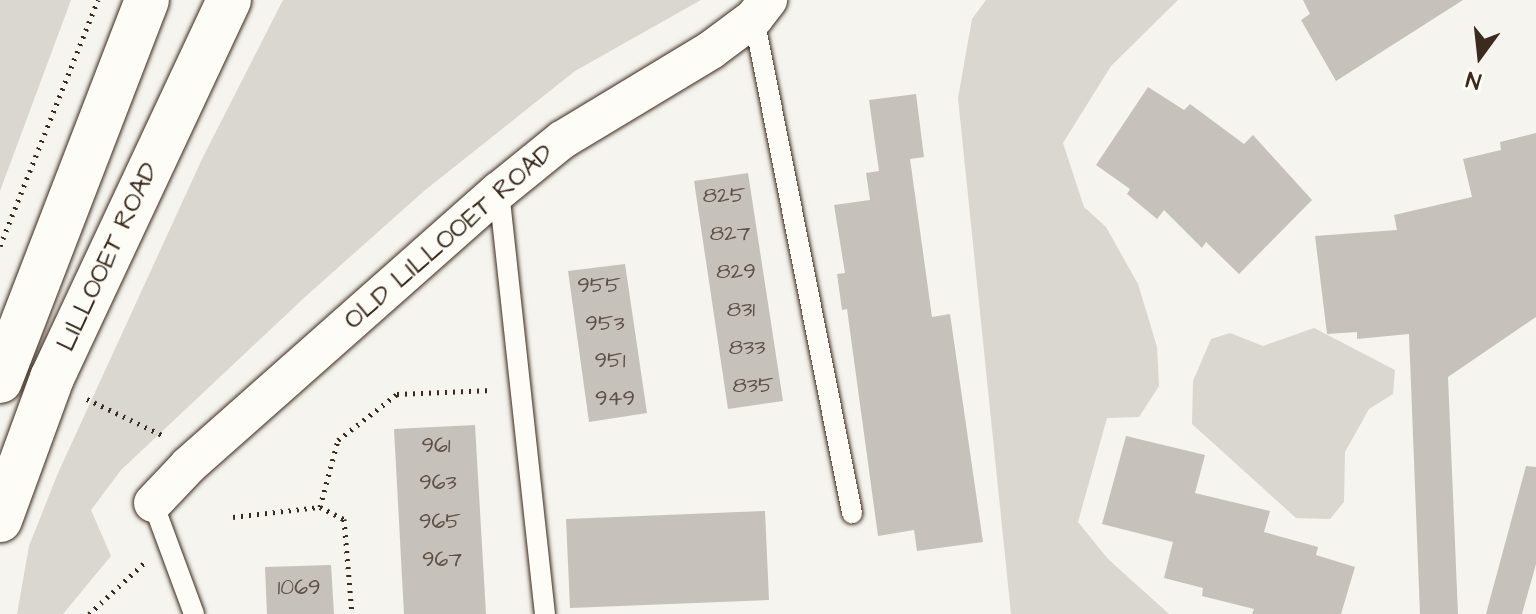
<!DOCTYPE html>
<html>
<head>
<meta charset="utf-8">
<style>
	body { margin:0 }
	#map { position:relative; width:1536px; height:614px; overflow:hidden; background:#f5f4ee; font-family:"Architects Daughter",sans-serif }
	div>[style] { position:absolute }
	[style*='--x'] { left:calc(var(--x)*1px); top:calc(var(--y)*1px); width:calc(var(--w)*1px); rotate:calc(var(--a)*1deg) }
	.green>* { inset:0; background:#dad6d0 }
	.building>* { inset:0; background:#c7c1bb }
	.path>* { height:5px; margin-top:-2.5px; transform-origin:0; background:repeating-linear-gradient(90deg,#3b2a1e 0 2px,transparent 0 8px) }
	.roads { filter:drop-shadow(0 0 2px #3b2a1e) drop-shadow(0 0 2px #3b2a1e) }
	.lane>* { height:20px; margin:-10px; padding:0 10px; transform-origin:10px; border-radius:10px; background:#fdfcf7 }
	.street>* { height:38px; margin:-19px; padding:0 19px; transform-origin:19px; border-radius:19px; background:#fdfcf7 }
	.secondary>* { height:44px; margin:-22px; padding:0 22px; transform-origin:22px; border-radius:22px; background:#fdfcf7 }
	span { translate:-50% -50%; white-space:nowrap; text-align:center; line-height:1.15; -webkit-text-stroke:6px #fdfcf7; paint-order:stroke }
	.number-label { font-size:22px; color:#5e5045 }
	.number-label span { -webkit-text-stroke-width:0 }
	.street-label { font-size:26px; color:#3b2a1e }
	.north { position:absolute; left:1440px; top:16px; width:80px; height:80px; -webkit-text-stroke:6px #fdfcf7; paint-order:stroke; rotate:195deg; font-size:22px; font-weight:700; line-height:32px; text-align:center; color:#3b2a1e }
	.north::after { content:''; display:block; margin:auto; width:28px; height:36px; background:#3b2a1e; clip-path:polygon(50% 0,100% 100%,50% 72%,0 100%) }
</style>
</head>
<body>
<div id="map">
	<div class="green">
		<div style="clip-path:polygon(0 0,71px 0,0 191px)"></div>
		<div style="clip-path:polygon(283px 0,701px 0,575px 71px,424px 191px,305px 297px,121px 470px,91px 510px,111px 556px,63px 614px,17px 614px,29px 546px,58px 473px,203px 157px)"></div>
		<div style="clip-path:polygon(986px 0,1178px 0,1111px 66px,1063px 143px,1084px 207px,1106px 227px,1138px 284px,1157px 347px,1159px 386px,1139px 417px,1107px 418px,1078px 522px,1108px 559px,1169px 614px,1011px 614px,958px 98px,972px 19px)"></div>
		<div style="clip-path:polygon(1314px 328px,1395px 370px,1393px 394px,1369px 409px,1345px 452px,1344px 502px,1330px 519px,1296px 518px,1192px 424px,1193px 381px,1211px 339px,1230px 333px,1263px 346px)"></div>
	</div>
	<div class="building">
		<div style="clip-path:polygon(1303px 0,1463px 0,1336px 81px,1301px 20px,1310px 14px)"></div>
		<div style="clip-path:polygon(1148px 87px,1184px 110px,1190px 104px,1244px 144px,1253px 135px,1312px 200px,1239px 274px,1206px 242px,1202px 248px,1164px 210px,1157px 219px,1127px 194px,1130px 189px,1096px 165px)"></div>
		<div style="clip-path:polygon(916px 94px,924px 157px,910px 159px,932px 317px,950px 314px,983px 542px,917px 551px,914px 530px,878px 536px,847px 309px,842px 310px,837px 274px,845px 273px,834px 205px,870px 200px,866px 173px,879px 171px,869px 100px)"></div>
		<div style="clip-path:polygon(1536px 133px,1536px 317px,1448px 377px,1458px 614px,1420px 614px,1409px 334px,1357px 339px,1357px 332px,1327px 334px,1315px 236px,1397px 230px,1394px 215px,1472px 197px,1463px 159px,1501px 150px,1500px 142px)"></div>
		<div style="clip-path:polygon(748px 173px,783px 401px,728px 409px,694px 181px)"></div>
		<div style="clip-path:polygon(625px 264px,647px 413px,589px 422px,568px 271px)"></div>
		<div style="clip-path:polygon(475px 425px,486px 614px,404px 614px,394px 429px)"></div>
		<div style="clip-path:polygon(1126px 436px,1205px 455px,1195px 493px,1270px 511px,1264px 532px,1318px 547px,1316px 555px,1355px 567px,1341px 614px,1252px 614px,1254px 609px,1202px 596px,1203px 588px,1164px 578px,1173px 542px,1102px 524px)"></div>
		<div style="clip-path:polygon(1526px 466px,1536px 467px,1536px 564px,1522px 614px,1486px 614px)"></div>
		<div style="clip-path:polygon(765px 511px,769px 600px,570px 608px,566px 519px)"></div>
		<div style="clip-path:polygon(331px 565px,334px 614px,267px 614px,265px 567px)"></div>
	</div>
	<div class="path">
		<div style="--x:0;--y:246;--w:265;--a:-68.3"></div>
		<div style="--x:87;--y:399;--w:85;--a:25.7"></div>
		<div style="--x:320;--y:507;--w:69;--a:-75"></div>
		<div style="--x:338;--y:440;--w:75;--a:-37.9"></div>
		<div style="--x:397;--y:394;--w:95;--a:-2.4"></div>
		<div style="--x:233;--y:517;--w:88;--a:-6.6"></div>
		<div style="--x:320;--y:507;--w:27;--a:27"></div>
		<div style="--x:344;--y:519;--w:95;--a:85.2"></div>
		<div style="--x:89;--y:614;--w:75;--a:-42.8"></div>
	</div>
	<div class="roads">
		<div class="lane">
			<div style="--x:754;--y:18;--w:505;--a:78.8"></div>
			<div style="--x:499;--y:191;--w:425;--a:83.8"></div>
			<div style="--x:153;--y:503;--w:118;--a:69.7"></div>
		</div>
		<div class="street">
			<div style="--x:153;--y:503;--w:52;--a:-46.5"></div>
			<div style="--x:189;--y:465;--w:414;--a:-41.5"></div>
			<div style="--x:499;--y:191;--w:81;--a:-39"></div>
			<div style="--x:562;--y:140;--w:174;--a:-31.1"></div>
			<div style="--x:711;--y:50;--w:54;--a:-36.7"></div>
			<div style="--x:754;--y:18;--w:23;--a:-52"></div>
		</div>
		<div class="secondary">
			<div style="--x:0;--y:381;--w:408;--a:-68.9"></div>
			<div style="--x:0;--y:520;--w:151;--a:-69.9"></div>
			<div style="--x:52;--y:378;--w:417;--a:-64.9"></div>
		</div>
	</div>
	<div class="number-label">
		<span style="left:724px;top:196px">825</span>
		<span style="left:730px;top:234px">827</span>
		<span style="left:736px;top:272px">829</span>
		<span style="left:599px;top:286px">955</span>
		<span style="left:741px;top:310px">831</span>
		<span style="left:605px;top:324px">953</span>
		<span style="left:747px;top:348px">833</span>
		<span style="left:610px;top:361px">951</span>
		<span style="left:753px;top:386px">835</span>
		<span style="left:615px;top:399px">949</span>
		<span style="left:436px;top:446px">961</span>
		<span style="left:438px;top:483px">963</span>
		<span style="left:440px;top:522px">965</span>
		<span style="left:442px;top:560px">967</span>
		<span style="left:299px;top:588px">1069</span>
	</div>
	<div class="street-label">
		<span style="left:449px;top:237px;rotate:-41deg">OLD LILLOOET ROAD</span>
		<span style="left:108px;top:257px;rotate:-65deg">LILLOOET ROAD</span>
	</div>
	<div class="north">N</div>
</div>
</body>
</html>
